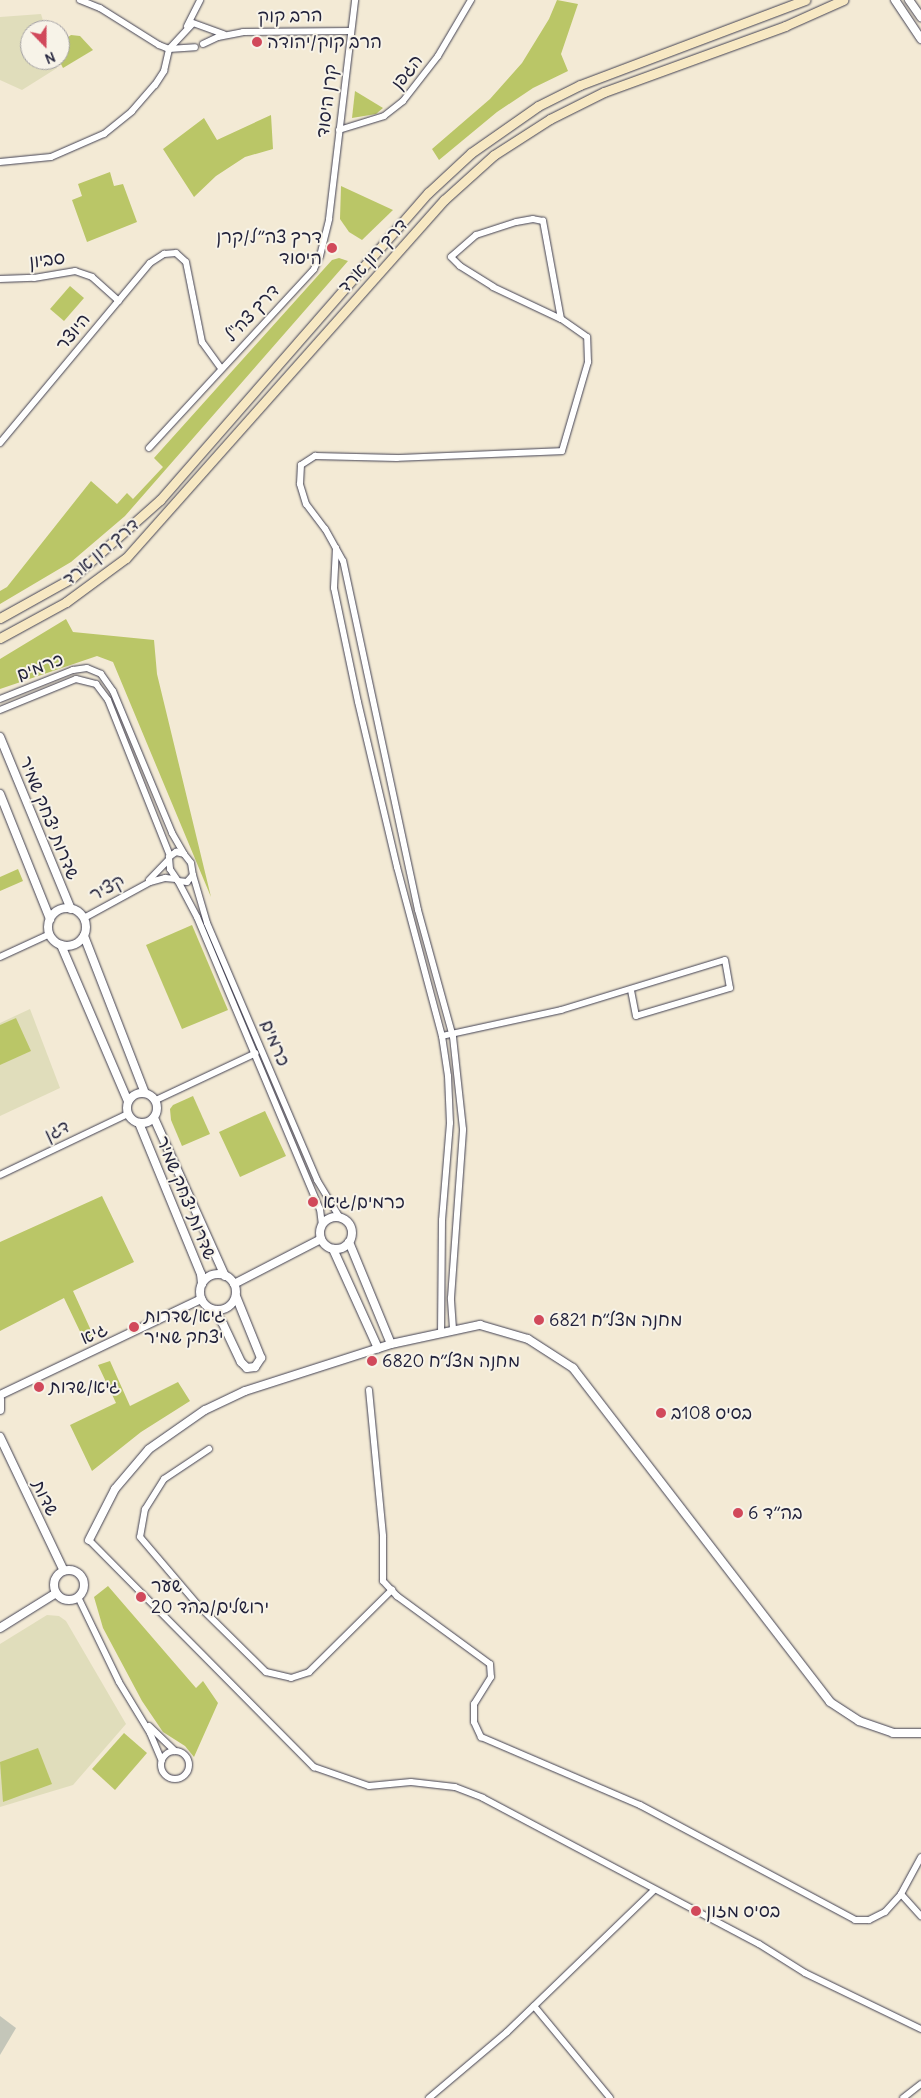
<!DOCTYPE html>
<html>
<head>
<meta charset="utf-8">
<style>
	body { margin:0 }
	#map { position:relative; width:921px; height:2098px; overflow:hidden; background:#f3ead5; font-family:Delius,"Playpen Sans Hebrew",sans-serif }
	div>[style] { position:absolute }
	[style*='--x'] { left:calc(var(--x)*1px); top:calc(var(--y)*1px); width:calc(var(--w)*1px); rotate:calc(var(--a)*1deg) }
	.built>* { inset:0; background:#e0ddbb }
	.industrial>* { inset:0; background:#c4c6b9 }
	.green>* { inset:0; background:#bac667 }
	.roads { filter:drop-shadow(0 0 1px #414052) drop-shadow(0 0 1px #414052) }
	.minor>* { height:6px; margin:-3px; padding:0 3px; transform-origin:3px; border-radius:3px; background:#fff }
	.minor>.ring { margin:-3px; padding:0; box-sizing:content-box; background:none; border:6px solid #fff; border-radius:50% }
	.tertiary>* { height:8px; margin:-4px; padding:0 4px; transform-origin:4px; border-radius:4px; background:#fff }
	.tertiary>.ring { margin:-4px; padding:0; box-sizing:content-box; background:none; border:8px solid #fff; border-radius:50% }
	.secondary>* { height:9px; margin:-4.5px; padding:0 4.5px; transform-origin:4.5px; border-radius:4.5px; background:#f7e8c3 }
	.dots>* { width:14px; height:14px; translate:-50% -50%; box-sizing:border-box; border:2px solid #f7f3e8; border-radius:50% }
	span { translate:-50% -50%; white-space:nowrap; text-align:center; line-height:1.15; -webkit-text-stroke:4px #f7f3e8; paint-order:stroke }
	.street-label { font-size:18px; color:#22223b }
	.poi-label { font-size:18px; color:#22223b }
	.left { translate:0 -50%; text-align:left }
	.right { translate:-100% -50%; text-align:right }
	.north { position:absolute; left:20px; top:20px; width:50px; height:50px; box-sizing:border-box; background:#f7f3e8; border:1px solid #a29fa3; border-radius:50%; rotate:158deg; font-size:14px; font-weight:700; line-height:20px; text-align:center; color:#22223b }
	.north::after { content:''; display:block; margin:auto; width:18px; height:22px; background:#d1495b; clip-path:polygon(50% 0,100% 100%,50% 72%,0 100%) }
</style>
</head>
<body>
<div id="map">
	<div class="built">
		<div style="clip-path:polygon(41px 14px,46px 30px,30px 30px,30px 60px,55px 60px,57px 68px,22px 90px,0 80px,0 17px)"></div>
		<div style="clip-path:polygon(30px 1009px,60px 1088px,0 1116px,0 1023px)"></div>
		<div style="clip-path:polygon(47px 1615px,59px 1616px,66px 1621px,126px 1724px,73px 1785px,0 1807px,0 1644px)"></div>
	</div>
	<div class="industrial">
		<div style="clip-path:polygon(0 2016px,16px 2028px,0 2055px)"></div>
	</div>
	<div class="green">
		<div style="clip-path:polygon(557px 0,578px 4px,561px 54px,568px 71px,533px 88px,497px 112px,439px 160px,432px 149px,490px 99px,522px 63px,549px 19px)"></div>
		<div style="clip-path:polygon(71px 35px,80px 36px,93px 50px,63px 68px,59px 60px,60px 43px)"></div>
		<div style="clip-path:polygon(355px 91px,383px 108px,376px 114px,352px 118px)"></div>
		<div style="clip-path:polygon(271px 115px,273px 149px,245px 157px,216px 176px,194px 197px,163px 149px,204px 118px,217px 140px)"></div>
		<div style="clip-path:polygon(110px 172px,114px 186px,123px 184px,137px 222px,87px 242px,72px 200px,82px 196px,78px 184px)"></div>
		<div style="clip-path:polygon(341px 186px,393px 210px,362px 240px,349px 232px,340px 219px)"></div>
		<div style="clip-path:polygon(339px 258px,348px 261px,125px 516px,71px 562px,0 604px,0 591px,7px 587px,91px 481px,117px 504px,127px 493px,133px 499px,163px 467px,154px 458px,332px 260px)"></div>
		<div style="clip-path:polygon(70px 286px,84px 298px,64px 321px,50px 309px)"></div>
		<div style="clip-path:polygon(66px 619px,73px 632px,154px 640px,157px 674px,211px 897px,113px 662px,97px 656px,0 689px,0 659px)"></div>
		<div style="clip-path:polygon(18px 869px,23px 881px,0 891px,0 877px)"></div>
		<div style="clip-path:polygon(192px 925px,228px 1010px,182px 1029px,146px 945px)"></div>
		<div style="clip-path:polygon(16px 1018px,31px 1051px,0 1065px,0 1025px)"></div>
		<div style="clip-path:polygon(193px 1096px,210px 1134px,182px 1146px,171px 1120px,170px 1109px,173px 1105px)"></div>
		<div style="clip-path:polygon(265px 1111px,286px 1156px,240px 1177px,219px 1132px)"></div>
		<div style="clip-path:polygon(102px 1196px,134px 1262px,73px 1291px,94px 1337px,85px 1342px,64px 1298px,0 1331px,0 1242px)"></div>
		<div style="clip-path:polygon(110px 1361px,130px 1406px,178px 1382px,190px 1401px,141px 1432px,92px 1471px,70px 1425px,116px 1403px,98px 1365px)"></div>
		<div style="clip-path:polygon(108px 1586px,196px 1688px,203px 1681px,218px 1703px,194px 1757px,185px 1746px,163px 1732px,142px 1701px,103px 1628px,94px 1597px)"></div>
		<div style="clip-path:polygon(124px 1733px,147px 1753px,115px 1790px,92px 1769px)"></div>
		<div style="clip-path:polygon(38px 1748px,52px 1784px,3px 1802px,0 1762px)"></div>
	</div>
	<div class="roads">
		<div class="minor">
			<div style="--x:80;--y:0;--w:22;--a:22"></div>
			<div style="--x:100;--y:8;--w:70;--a:32.1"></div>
			<div style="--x:159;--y:45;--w:11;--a:22"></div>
			<div style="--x:169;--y:49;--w:26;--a:-4"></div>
			<div style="--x:187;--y:26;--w:29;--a:-63"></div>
			<div style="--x:203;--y:44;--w:17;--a:-25"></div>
			<div style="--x:218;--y:37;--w:25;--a:-11"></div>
			<div style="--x:243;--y:32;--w:108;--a:-0.5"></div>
			<div style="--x:169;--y:49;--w:35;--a:-47"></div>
			<div style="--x:193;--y:23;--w:33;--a:20"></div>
			<div style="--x:339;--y:130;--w:47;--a:-17.3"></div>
			<div style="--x:384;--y:116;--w:24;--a:-38"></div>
			<div style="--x:403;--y:101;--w:57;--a:-52.1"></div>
			<div style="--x:438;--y:56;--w:65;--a:-59.5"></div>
			<div style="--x:0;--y:162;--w:51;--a:-5.6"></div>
			<div style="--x:51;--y:157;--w:58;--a:-23.5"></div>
			<div style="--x:104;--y:134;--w:36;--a:-39"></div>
			<div style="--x:132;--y:111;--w:35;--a:-49"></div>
			<div style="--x:155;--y:85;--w:17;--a:-57"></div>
			<div style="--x:164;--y:71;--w:23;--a:-77"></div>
			<div style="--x:0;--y:279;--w:34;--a:-2"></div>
			<div style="--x:34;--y:278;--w:42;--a:-9.7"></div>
			<div style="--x:75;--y:271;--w:18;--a:19"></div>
			<div style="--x:92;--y:277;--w:36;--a:42"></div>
			<div style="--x:0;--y:443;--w:234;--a:-50.2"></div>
			<div style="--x:150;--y:263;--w:17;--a:-33"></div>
			<div style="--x:164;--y:254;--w:12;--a:-5"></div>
			<div style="--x:176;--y:253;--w:13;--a:42"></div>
			<div style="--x:186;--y:262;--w:82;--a:78.7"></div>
			<div style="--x:202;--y:342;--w:32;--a:54"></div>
			<div style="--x:149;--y:448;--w:243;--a:-47.3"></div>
			<div style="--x:314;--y:269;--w:14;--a:-65"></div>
			<div style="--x:320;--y:256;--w:38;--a:-76"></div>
			<div style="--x:329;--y:219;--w:221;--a:-83.2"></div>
			<div style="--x:336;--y:548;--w:40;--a:92.9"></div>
			<div style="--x:334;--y:588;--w:116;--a:78.1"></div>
			<div style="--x:358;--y:702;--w:170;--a:76.7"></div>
			<div style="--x:397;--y:867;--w:175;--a:75.1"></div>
			<div style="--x:442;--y:1036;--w:40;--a:81.5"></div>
			<div style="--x:448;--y:1076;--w:47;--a:87.6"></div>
			<div style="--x:450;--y:1123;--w:97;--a:94.7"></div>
			<div style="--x:442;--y:1220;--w:112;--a:90.5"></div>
			<div style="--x:0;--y:699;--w:79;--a:-21.7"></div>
			<div style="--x:73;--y:670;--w:14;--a:-8"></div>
			<div style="--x:87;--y:668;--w:15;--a:23"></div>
			<div style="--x:101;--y:674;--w:21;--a:55"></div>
			<div style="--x:113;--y:691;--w:154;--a:67.4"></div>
			<div style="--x:172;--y:833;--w:24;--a:60"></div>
			<div style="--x:0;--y:710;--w:82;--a:-22.2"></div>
			<div style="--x:76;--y:679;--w:21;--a:14"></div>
			<div style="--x:96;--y:684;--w:20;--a:53"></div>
			<div style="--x:108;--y:700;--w:168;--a:68.3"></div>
			<div style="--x:176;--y:852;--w:8;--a:14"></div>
			<div style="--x:184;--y:854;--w:11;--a:52"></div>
			<div style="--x:191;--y:863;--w:12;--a:81"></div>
			<div style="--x:193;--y:875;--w:9;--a:131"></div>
			<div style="--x:187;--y:882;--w:9;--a:-174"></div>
			<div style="--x:178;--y:881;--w:14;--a:-124"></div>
			<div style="--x:170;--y:869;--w:12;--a:-95"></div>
			<div style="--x:169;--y:857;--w:9;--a:-36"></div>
			<div style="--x:193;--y:875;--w:50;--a:73.7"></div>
			<div style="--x:207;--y:923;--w:280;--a:66.8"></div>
			<div style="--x:317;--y:1180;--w:44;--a:58.8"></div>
			<div style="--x:149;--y:880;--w:28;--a:-46"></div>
			<div style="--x:178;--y:881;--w:41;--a:62.2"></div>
			<div style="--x:197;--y:917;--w:317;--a:67.2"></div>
			<div style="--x:320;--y:1209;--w:16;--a:83"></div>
			<div style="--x:84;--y:918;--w:75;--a:-28.6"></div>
			<div style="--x:150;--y:882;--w:16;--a:-15"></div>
			<div style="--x:165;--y:878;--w:11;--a:5"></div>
			<div style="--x:0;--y:957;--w:55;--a:-24.7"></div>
			<div style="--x:442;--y:1036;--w:122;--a:-12.3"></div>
			<div style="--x:561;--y:1010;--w:171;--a:-17"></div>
			<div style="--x:725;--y:960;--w:28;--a:80"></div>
			<div style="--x:730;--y:988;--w:98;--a:163.4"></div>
			<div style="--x:636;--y:1016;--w:25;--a:-101"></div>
			<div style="--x:156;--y:1100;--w:110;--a:-25.2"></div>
			<div style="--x:0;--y:1175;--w:142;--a:-25.5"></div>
			<div style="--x:453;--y:1329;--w:31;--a:-94"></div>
			<div style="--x:451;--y:1298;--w:169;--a:-85.9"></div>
			<div style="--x:463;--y:1129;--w:93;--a:-96.2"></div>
			<div style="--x:453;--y:1037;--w:132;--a:-105.4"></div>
			<div style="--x:418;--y:910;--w:357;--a:-102.1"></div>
			<div style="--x:343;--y:561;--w:37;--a:-119"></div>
			<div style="--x:325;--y:529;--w:31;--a:-127"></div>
			<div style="--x:306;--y:504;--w:21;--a:-107"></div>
			<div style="--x:300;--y:484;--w:19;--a:-87"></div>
			<div style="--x:301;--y:465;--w:17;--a:-33"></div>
			<div style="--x:315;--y:456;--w:82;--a:1.4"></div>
			<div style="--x:397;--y:458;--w:165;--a:-2.4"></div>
			<div style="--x:562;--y:451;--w:93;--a:-73.7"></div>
			<div style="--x:588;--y:362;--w:25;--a:-92"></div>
			<div style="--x:587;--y:337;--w:32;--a:-145"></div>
			<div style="--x:561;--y:319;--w:100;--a:-100.4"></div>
			<div style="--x:543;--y:221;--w:10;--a:-169"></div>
			<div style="--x:533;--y:219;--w:17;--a:170"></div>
			<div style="--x:516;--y:222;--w:42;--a:162"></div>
			<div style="--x:476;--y:235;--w:33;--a:139"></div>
			<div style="--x:451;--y:257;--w:13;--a:45"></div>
			<div style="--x:460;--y:266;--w:39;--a:32"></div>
			<div style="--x:493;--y:287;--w:75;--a:25.2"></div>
			<div style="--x:369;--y:1390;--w:147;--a:84.5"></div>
			<div style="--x:383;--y:1536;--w:45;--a:90"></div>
			<div style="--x:383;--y:1581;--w:21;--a:47"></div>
			<div style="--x:397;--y:1596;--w:115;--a:36.2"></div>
			<div style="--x:490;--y:1664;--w:13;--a:86"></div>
			<div style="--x:491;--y:1677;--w:32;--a:122"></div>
			<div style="--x:474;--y:1704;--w:18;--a:90"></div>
			<div style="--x:474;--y:1722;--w:17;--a:65"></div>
			<div style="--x:481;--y:1737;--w:173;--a:23.2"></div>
			<div style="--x:640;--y:1805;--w:244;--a:28.1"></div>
			<div style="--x:855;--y:1920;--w:14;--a:0"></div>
			<div style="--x:869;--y:1920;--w:18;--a:-27"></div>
			<div style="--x:885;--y:1912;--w:24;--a:-48"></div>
			<div style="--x:901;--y:1894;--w:42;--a:-61.6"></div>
			<div style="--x:209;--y:1449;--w:54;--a:146.3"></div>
			<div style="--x:164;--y:1479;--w:36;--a:122"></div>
			<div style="--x:145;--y:1509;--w:28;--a:100"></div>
			<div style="--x:140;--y:1537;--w:88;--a:49.6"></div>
			<div style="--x:197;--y:1604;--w:97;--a:44.6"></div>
			<div style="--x:266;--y:1672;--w:26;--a:13"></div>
			<div style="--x:291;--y:1678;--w:19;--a:-18"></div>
			<div style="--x:309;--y:1672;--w:117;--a:-44.7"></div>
			<div style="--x:89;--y:1540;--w:320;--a:45.3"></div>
			<div style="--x:314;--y:1767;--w:58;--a:19.1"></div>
			<div style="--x:369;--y:1786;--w:42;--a:-5.4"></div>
			<div style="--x:411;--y:1782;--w:44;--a:6.5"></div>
			<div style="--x:455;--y:1787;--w:30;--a:21"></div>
			<div style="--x:483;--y:1798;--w:312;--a:27.9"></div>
			<div style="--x:759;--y:1944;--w:54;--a:32.2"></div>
			<div style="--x:805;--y:1973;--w:129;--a:25.8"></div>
			<div style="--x:78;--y:1597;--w:94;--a:64.2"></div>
			<div style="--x:119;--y:1682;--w:60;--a:58.7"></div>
			<div style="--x:150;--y:1733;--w:30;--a:67"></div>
			<div style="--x:149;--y:1726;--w:36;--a:44"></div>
			<div class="ring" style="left:161px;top:1751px;width:22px;height:22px"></div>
			<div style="--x:901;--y:1894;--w:30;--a:48"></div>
			<div style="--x:534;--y:2006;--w:119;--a:50.4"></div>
			<div style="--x:429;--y:2098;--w:102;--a:-40.2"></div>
			<div style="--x:507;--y:2032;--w:204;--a:-44"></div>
			<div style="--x:903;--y:2098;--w:23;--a:-38"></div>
		</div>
		<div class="tertiary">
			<div style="--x:895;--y:0;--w:47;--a:56.3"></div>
			<div style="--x:909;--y:0;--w:21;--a:55"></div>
			<div style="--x:0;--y:737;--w:186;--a:67.6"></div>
			<div style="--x:0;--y:794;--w:135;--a:68.2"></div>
			<div class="ring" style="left:48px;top:908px;width:30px;height:30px"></div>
			<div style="--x:84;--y:936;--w:168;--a:68.8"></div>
			<div style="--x:61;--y:945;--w:170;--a:66.8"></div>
			<div class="ring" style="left:127px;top:1093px;width:22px;height:22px"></div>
			<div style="--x:154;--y:1118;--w:173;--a:65.8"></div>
			<div style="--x:139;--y:1123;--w:163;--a:67.7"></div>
			<div style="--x:201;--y:1274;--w:10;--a:84"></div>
			<div class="ring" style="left:320px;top:1217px;width:24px;height:24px"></div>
			<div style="--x:349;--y:1242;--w:110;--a:67.6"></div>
			<div style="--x:333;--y:1249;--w:109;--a:65.6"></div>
			<div class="ring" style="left:200px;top:1274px;width:28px;height:28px"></div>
			<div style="--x:234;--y:1284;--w:98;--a:-27.3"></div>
			<div style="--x:213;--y:1310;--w:17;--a:54"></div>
			<div style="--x:223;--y:1324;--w:42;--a:64.7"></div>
			<div style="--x:241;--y:1362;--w:8;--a:45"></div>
			<div style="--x:247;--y:1368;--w:8;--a:-7"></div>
			<div style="--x:255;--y:1367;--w:11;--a:-56"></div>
			<div style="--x:261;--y:1358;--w:67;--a:-112"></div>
			<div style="--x:0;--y:1395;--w:223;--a:-25.5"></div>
			<div style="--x:0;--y:1399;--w:11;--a:90"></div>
			<div style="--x:0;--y:1437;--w:148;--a:64.5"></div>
			<div style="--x:89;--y:1540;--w:57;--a:-63"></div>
			<div style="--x:115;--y:1489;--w:52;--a:-49.6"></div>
			<div style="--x:149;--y:1449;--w:68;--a:-34.9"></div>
			<div style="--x:205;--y:1410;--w:44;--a:-25.4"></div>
			<div style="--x:245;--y:1391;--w:153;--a:-17.8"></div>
			<div style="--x:391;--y:1344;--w:91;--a:-12.1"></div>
			<div style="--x:480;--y:1325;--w:50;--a:16.3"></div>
			<div style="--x:528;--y:1339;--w:54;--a:32.8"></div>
			<div style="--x:573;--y:1368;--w:421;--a:52.4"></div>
			<div style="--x:830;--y:1702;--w:35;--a:33"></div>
			<div style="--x:859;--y:1721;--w:36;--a:19"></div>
			<div style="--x:893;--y:1733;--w:28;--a:0"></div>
			<div class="ring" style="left:54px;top:1570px;width:22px;height:22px"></div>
			<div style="--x:0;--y:1628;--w:66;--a:-32"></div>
		</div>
		<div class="secondary">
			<div style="--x:0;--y:618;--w:82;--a:-29.1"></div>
			<div style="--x:72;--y:578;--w:118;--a:-41.6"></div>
			<div style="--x:160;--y:500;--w:408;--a:-48.9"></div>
			<div style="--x:428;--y:193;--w:59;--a:-42.9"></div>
			<div style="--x:471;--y:153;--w:82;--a:-35"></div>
			<div style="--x:538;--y:106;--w:47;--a:-26.6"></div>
			<div style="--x:580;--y:85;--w:241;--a:-20.7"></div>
			<div style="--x:0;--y:638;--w:75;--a:-28.6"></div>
			<div style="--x:66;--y:602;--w:74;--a:-36.3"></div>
			<div style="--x:126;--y:558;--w:479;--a:-48.4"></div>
			<div style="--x:444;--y:200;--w:67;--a:-42"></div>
			<div style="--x:494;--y:155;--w:67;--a:-32.7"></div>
			<div style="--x:550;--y:119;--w:60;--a:-26.6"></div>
			<div style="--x:604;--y:92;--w:193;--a:-20"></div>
			<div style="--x:785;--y:26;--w:64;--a:-24.1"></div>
		</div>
	</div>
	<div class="dots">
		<div style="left:257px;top:42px;background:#d1495b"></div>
		<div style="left:332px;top:248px;background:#d1495b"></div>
		<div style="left:313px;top:1202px;background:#d1495b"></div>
		<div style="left:539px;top:1320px;background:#d1495b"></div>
		<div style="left:134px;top:1327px;background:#d1495b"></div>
		<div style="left:372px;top:1361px;background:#d1495b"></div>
		<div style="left:39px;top:1387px;background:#d1495b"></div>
		<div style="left:661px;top:1413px;background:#d1495b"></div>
		<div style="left:738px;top:1513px;background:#d1495b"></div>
		<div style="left:141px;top:1597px;background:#d1495b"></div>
		<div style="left:696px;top:1911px;background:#d1495b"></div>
	</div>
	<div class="street-label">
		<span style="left:290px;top:16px;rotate:-1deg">הרב קוק</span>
		<span style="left:407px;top:72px;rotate:-52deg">הגפן</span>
		<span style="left:327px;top:101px;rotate:-83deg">קרן היסוד</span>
		<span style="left:373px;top:256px;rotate:-48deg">דרך רון ארד</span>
		<span style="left:47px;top:260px;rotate:-7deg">סביון</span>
		<span style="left:252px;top:313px;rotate:-47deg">דרך צה"ל</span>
		<span style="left:73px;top:332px;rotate:-50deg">היוצר</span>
		<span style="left:101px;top:552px;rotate:-40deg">דרך רון ארד</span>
		<span style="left:40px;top:667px;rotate:-21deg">כרמים</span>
		<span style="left:49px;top:818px;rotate:68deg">שדרות יצחק שמיר</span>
		<span style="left:107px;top:888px;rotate:-29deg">קציר</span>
		<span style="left:275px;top:1043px;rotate:67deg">כרמים</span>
		<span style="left:57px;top:1131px;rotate:-26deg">דגן</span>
		<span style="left:186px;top:1198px;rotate:68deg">שדרות יצחק שמיר</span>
		<span style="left:94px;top:1334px;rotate:-25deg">גיא</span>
		<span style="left:45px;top:1498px;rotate:64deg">שדות</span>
	</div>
	<div class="poi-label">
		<span class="left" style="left:267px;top:42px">הרב קוק/יהודה</span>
		<span class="right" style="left:322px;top:248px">דרך צה״ל/קרן<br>היסוד</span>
		<span class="left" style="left:323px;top:1202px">כרמים/גיא</span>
		<span class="left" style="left:144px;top:1327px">גיא/שדרות<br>יצחק שמיר</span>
		<span class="left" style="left:549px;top:1320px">מחנה מצל״ח 6821</span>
		<span class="left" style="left:382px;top:1361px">מחנה מצל״ח 6820</span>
		<span class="left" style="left:49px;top:1387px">גיא/שדות</span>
		<span class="left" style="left:671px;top:1413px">בסיס 108ב</span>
		<span class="left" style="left:748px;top:1513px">בה״ד 6</span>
		<span class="left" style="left:151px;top:1597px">שער<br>ירושלים/בהד 20</span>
		<span class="left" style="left:706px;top:1911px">בסיס מזון</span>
	</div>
	<div class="north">N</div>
</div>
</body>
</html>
